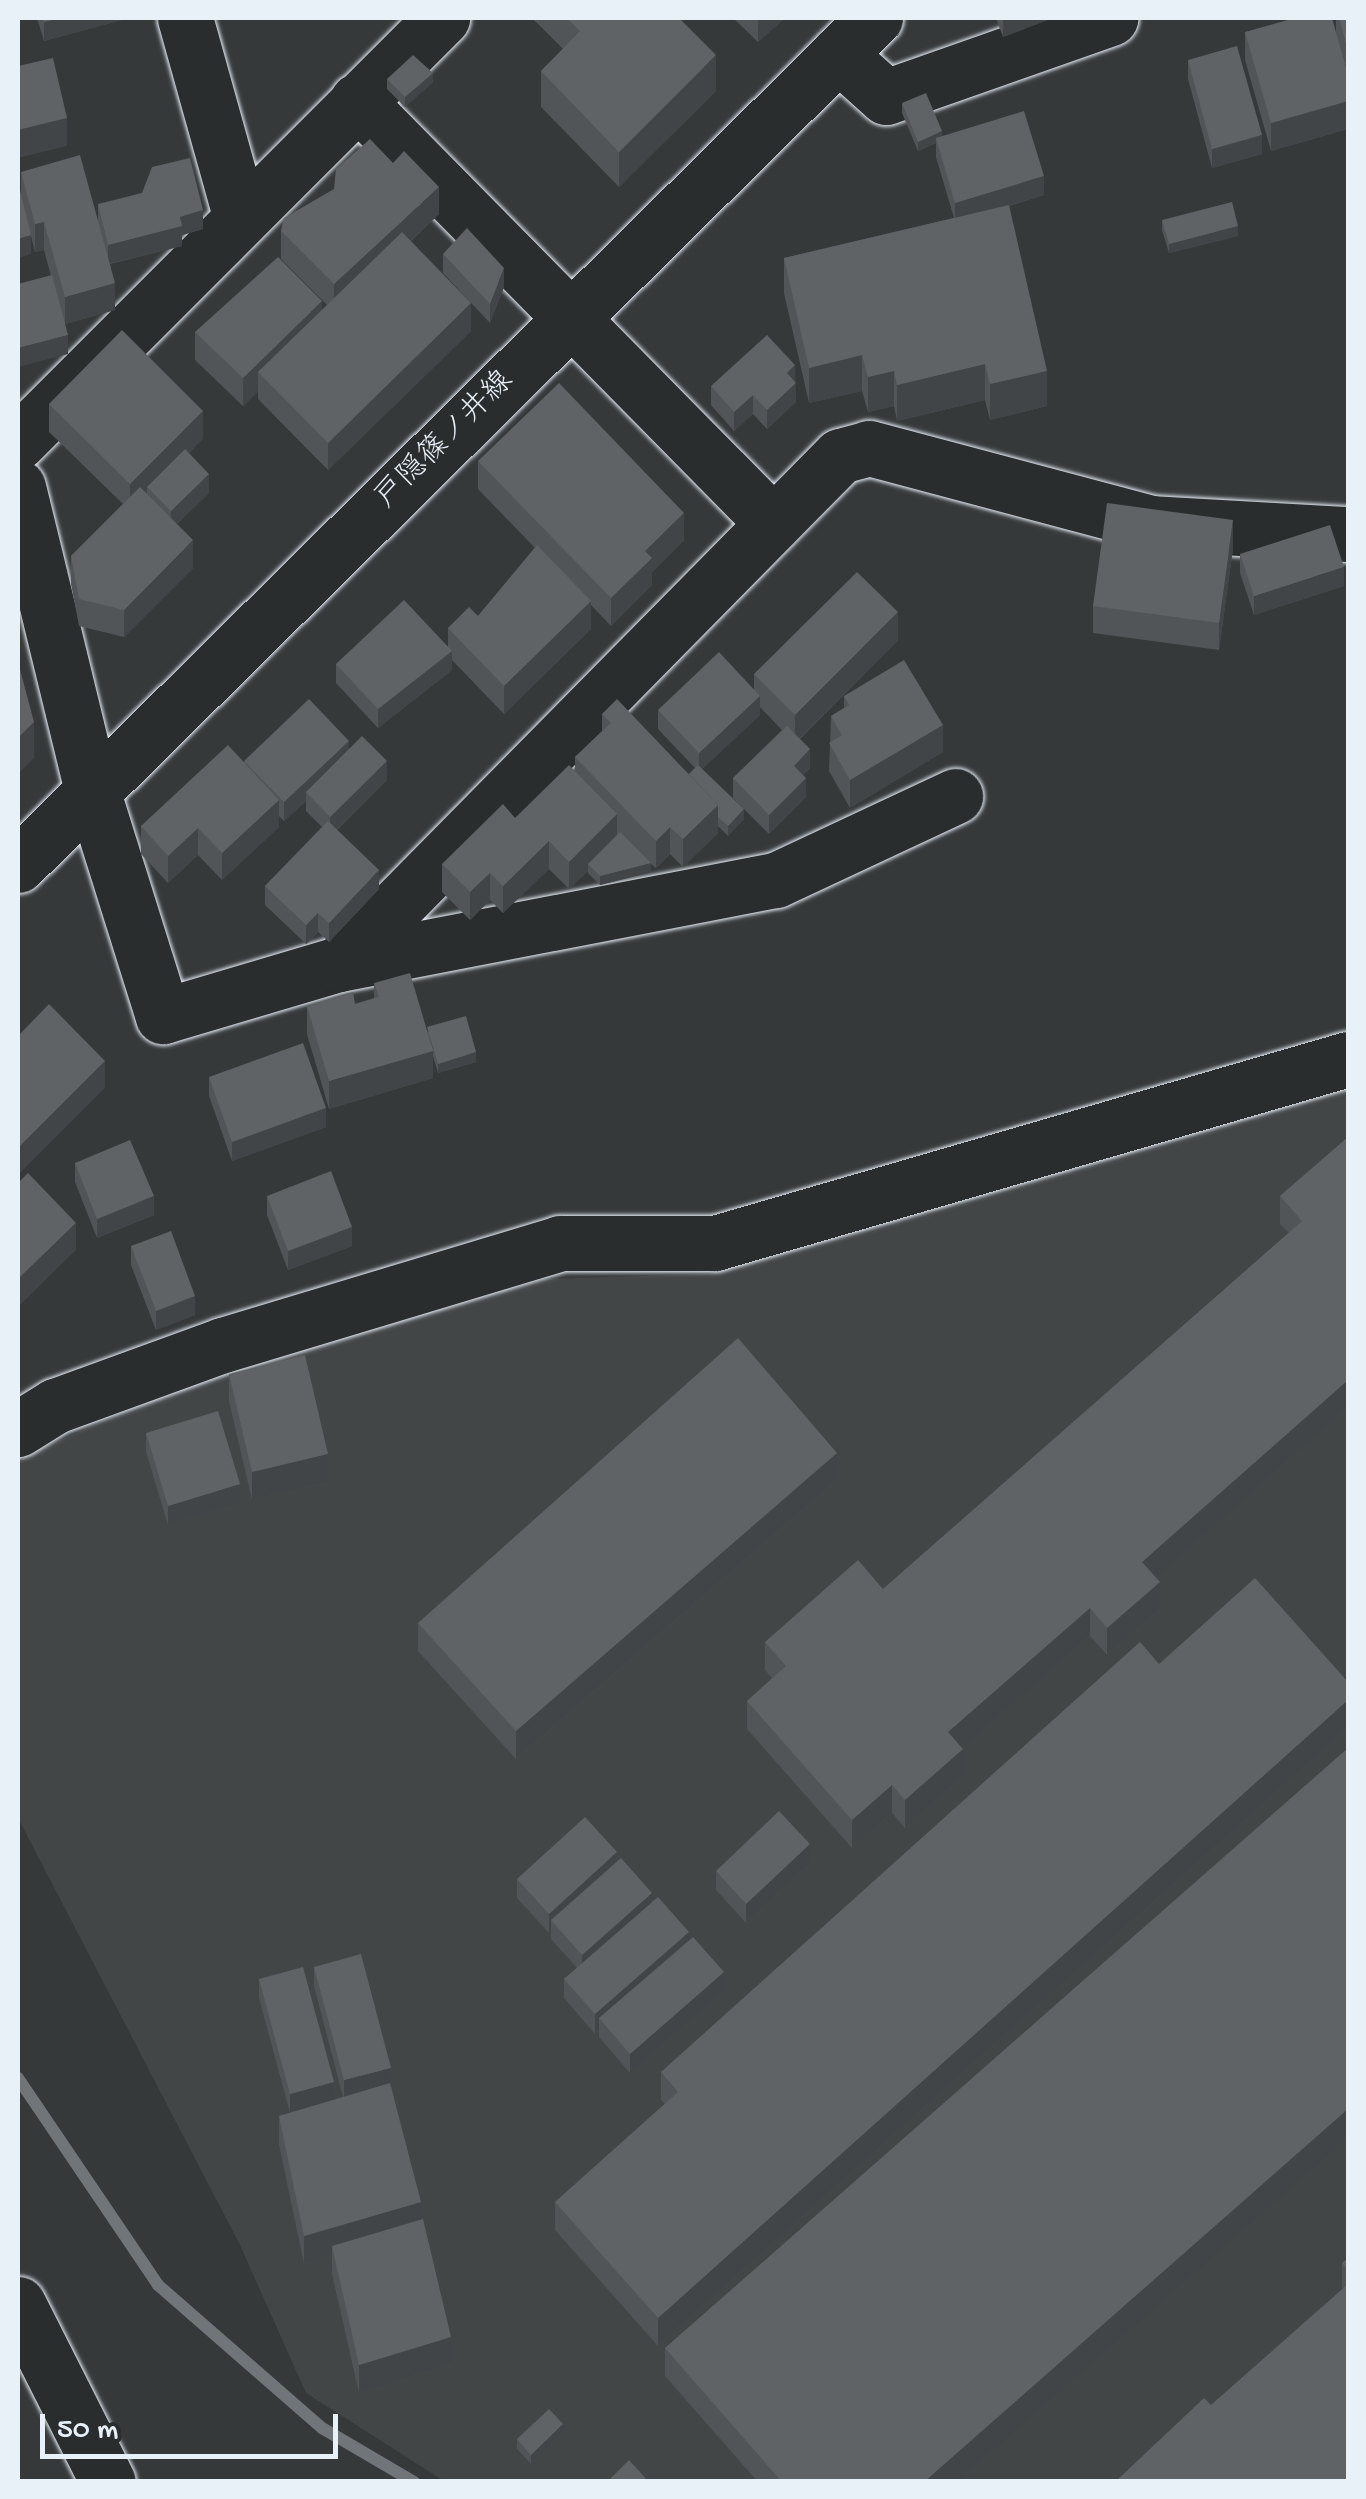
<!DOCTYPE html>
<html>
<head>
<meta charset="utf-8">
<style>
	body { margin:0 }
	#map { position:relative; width:1366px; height:2499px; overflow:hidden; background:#35393a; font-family:"Gochi Hand","Klee One",sans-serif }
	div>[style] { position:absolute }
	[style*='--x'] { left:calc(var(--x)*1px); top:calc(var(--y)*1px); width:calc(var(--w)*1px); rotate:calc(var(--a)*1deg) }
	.built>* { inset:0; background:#424647 }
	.stream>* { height:12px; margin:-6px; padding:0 6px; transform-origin:6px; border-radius:6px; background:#707579 }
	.roads { filter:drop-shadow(0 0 2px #e8f1f8) drop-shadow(0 0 2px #e8f1f8) }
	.minor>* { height:55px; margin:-27.5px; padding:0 27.5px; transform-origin:27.5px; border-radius:27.5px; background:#2a2d2e }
	.major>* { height:55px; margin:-27.5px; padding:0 27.5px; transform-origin:27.5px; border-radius:27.5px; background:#2a2d2e }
	.wall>* { inset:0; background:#525557 }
	.shaded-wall>* { inset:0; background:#424547 }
	.building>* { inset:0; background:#5f6365 }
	span { translate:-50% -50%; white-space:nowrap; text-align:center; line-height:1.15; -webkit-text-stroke:8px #2a2d2e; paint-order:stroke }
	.street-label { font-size:30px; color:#e8f1f8 }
	.frame { position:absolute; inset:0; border:20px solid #e8f1f8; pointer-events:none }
	.scale { position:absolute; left:40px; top:2414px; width:298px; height:45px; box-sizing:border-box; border:5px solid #e8f1f8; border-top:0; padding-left:12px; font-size:30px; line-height:35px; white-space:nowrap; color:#e8f1f8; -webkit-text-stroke:8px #2a2d2e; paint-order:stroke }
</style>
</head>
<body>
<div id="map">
	<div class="built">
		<div style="clip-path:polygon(1348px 1079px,1348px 2481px,444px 2481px,306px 2393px,240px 2245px,18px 1818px,18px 1459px,220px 1369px,545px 1279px,709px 1274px)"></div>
	</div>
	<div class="stream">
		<div style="--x:18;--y:2078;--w:250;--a:55.9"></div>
		<div style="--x:158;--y:2285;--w:218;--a:41.1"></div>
		<div style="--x:322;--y:2428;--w:107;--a:30.4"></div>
	</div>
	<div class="roads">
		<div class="minor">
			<div style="--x:185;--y:18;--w:200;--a:74.4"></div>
			<div style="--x:838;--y:54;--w:64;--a:41.9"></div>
			<div style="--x:886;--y:97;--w:238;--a:-19.4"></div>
			<div style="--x:357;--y:101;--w:593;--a:45.41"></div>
			<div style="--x:18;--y:442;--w:600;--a:-45"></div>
			<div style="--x:18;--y:487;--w:312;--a:76.3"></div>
			<div style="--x:92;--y:790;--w:237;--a:72.6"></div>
			<div style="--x:163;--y:1016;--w:184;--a:-16.5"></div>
			<div style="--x:339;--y:964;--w:713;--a:-45.4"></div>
			<div style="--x:840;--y:456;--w:30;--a:-15"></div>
			<div style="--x:869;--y:448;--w:291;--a:14.9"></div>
			<div style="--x:1150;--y:523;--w:198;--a:3.2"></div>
			<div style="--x:339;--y:964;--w:445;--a:-10.9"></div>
			<div style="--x:776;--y:880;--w:198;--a:-25.1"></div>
			<div style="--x:18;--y:1429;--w:44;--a:-31.9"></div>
			<div style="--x:55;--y:1406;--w:179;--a:-20"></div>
			<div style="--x:223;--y:1345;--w:352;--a:-16.8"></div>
			<div style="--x:560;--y:1243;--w:155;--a:0"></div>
			<div style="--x:715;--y:1243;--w:659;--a:-16.21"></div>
			<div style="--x:18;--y:2304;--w:199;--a:63.2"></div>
		</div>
		<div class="major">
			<div style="--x:18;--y:865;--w:1205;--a:-44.66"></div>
		</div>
	</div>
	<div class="wall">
		<div style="clip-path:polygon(37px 18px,129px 18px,44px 41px)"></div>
		<div style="clip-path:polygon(532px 18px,679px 18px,716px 91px,619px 187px,541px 107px,541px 71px,563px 49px)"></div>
		<div style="clip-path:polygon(733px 18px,785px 18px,758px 42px)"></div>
		<div style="clip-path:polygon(996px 18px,1053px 18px,1003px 37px)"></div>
		<div style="clip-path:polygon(1336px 18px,1348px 18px,1348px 129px,1271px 151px,1245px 60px,1245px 32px,1336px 33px)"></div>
		<div style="clip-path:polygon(1188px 60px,1262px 154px,1212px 168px,1188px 79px)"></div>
		<div style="clip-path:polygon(387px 79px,433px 82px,405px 107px,387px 89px)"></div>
		<div style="clip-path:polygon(902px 103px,942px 136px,1044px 195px,1009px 206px,1047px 406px,990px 420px,985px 400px,897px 421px,894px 406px,868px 412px,862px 391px,809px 403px,784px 293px,784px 258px,954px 218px,936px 157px,936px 143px,918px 151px,902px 113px)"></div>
		<div style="clip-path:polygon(21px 172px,98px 222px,98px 204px,203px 229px,182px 235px,182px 246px,110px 264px,115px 310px,65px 324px,68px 354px,51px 276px,44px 250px,35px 252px,31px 236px,31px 254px,21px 196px)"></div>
		<div style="clip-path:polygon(439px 214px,411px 241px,471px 331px,328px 470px,258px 399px,258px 391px,243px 406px,195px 360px,195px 332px,322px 310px,327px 305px,281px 259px,281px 231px)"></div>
		<div style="clip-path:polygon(1162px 220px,1238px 236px,1169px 253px,1162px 230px)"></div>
		<div style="clip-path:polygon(443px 254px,504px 287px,490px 323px,443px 273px)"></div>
		<div style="clip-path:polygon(795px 382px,796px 402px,767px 429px,753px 414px,734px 431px,711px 405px,711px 386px)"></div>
		<div style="clip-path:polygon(49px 404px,203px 438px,189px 453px,209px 493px,177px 524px,193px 568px,124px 637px,79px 626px,71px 584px,71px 556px,123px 504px,49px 432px)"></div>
		<div style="clip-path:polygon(478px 461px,684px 540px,652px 572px,652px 585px,611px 626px,591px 605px,591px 629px,504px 714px,452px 660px,452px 670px,378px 728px,336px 683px,336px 664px,448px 646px,448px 628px,478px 616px,535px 548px,478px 489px)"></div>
		<div style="clip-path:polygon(1233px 548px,1219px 650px,1093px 633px,1093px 606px)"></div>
		<div style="clip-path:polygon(1240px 554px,1344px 586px,1254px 615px,1240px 573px)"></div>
		<div style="clip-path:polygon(898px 640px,800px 739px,810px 768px,803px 775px,806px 797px,769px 834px,733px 798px,733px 778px,782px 730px,760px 707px,760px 715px,702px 769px,744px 819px,728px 836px,718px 826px,718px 833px,683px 867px,670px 854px,656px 868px,651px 864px,651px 872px,600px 885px,588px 873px,588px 871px,569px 889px,549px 869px,503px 913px,490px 900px,470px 920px,442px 892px,442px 864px,515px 818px,575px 771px,575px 757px,602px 731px,602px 714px,689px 774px,695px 768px,658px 729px,658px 710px,754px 690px,754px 674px)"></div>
		<div style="clip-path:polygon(844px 696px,943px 752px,850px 808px,829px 771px,831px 716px,844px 708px)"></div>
		<div style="clip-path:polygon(349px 750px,387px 780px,337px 830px,379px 889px,329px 942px,318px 932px,306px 944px,265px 905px,265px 886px,322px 827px,306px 811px,306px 801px,284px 821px,279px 816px,279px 827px,222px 880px,198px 855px,168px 883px,141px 854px,141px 826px,244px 762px)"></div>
		<div style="clip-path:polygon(374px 983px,427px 1031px,476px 1062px,438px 1073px,433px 1056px,433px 1078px,329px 1109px,307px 1034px,307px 1006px,355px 1004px,374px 998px)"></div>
		<div style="clip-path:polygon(209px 1077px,326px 1127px,232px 1161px,209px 1096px)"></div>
		<div style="clip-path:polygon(1348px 1137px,1348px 1407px,1155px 1577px,1160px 1609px,1107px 1655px,1090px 1636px,962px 1747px,963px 1776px,905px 1828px,892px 1813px,852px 1848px,747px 1729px,747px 1701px,772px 1678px,765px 1670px,765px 1642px,883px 1589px,1289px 1233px,1280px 1224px,1280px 1196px)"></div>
		<div style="clip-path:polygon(75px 1163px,154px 1215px,97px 1238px,75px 1182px)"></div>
		<div style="clip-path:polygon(267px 1196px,352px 1246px,288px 1270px,267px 1215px)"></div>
		<div style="clip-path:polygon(131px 1246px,195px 1315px,156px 1330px,131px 1265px)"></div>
		<div style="clip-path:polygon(229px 1374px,328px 1482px,252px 1500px,229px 1401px)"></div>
		<div style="clip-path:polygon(146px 1433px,240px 1503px,168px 1525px,146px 1452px)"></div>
		<div style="clip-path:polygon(837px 1480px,516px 1759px,418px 1651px,418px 1623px)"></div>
		<div style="clip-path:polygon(1159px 1664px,1348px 1682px,1348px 1728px,658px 2346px,555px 2230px,555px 2202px,665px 2104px,661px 2100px,661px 2072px)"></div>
		<div style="clip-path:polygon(617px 1861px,689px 1941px,724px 1991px,630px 2073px,599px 2037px,599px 2030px,595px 2034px,564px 1998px,564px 1979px,577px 1968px,551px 1939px,551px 1932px,549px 1933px,517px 1898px,517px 1879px)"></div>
		<div style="clip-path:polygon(810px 1863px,746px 1923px,716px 1890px,716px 1871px)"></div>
		<div style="clip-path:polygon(314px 1967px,391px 2085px,451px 2364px,359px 2393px,332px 2274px,332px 2256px,304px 2264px,279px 2144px,279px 2116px,290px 2113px,259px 1998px,259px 1979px,334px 2100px,343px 2097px,314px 1986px)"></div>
		<div style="clip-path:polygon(1348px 2258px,1348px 2482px,1211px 2405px,1342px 2290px,1342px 2263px)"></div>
		<div style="clip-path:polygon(665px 2348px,956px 2482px,758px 2482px,665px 2376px)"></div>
		<div style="clip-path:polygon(563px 2434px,531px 2464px,517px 2449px,517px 2439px)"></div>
	</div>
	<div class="shaded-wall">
		<div style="clip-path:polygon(60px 18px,129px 18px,44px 41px,44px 22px)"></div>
		<div style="clip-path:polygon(758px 18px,785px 18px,758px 42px)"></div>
		<div style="clip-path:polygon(1003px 18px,1053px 18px,1003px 37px)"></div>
		<div style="clip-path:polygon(716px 55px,716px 91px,619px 187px,619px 152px)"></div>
		<div style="clip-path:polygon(433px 73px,433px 82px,405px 107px,405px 97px)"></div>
		<div style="clip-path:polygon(1348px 101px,1348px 129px,1271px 151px,1271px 123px)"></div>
		<div style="clip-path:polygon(67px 118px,67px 146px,18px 158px,18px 130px)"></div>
		<div style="clip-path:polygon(942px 131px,942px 141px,936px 138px,936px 143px,918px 151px,918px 142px)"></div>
		<div style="clip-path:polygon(1262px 135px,1262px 154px,1212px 168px,1212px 149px)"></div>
		<div style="clip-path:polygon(1044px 176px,1044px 195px,955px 222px,955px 203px)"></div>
		<div style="clip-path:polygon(439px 187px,439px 214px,334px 312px,334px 284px)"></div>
		<div style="clip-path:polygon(203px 210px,203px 229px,182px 235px,182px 246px,108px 264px,108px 245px,180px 217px)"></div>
		<div style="clip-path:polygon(44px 222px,44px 250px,35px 252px,35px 224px)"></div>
		<div style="clip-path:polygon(1238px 226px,1238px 236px,1169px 253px,1169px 244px)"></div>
		<div style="clip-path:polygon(31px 235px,31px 254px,18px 258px,18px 239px)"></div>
		<div style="clip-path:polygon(504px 268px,504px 287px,490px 323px,490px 304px)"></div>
		<div style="clip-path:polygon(115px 283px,115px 310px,65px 324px,65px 297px)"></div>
		<div style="clip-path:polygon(322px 301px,322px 328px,258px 372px,258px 391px,243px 406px,243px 378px)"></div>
		<div style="clip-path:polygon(471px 303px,471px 331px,328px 470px,328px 443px)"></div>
		<div style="clip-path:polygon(68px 335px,68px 354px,18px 367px,18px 348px)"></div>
		<div style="clip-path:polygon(862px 355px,862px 391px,809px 403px,809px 368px)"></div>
		<div style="clip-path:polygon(985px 364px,985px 400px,897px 421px,897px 385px)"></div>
		<div style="clip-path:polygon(795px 365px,796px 402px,767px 429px,767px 410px,787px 373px)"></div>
		<div style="clip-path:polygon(894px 371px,894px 406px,868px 412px,868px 377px)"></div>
		<div style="clip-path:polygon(1047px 371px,1047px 406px,990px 420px,990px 384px)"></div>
		<div style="clip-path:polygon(753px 395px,753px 414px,734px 431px,734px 412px)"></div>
		<div style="clip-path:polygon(203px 411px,203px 438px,151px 491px,147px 487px,147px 495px,130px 512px,130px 484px)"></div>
		<div style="clip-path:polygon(209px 474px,209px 493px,171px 530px,171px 511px)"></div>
		<div style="clip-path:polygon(684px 513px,684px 540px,652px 572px,652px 585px,611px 626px,611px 598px,645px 551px)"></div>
		<div style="clip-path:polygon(1233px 520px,1233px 548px,1219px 650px,1219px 623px)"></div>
		<div style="clip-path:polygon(193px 540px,193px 568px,124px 637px,124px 610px)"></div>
		<div style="clip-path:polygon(1344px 567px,1344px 586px,1254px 615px,1254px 596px)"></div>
		<div style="clip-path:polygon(591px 601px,591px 629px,504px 714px,504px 686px)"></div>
		<div style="clip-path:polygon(898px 612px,898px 640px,795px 743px,795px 715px)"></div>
		<div style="clip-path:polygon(452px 651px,452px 670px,378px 728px,378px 709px)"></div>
		<div style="clip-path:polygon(760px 696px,760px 715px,699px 772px,699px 753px)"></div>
		<div style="clip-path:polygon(34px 722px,34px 758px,18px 774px,18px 738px)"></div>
		<div style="clip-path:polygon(943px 725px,943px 752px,850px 808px,850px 780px)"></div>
		<div style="clip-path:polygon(349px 741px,349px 760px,306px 792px,306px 801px,284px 821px,284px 802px)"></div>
		<div style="clip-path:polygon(810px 749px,810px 768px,794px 785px,794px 766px)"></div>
		<div style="clip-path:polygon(387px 761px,387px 780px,330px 836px,330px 817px)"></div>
		<div style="clip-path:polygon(806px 778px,806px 797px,769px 834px,769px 815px)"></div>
		<div style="clip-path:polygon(279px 800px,279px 827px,222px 880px,222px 853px)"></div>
		<div style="clip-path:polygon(718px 805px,718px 833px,683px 867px,683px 839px)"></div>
		<div style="clip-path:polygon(744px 809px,744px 819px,728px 836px,728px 826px)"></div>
		<div style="clip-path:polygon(617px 814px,617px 842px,588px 864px,588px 871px,569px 889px,569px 862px)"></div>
		<div style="clip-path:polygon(670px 827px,670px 854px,656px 868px,656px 841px)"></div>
		<div style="clip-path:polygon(198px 828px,198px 855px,168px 883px,168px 856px)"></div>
		<div style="clip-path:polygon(549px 841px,549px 869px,503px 913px,503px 886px)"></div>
		<div style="clip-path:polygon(651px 863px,651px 872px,600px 885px,600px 876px)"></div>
		<div style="clip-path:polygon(379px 870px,379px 889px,329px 942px,329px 923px)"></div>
		<div style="clip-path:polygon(490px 873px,490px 900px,470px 920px,470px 892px)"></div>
		<div style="clip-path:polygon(318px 913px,318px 932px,306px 944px,306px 925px)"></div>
		<div style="clip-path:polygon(433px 1051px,433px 1078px,329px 1109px,329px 1081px)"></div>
		<div style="clip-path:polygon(476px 1052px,476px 1062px,438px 1073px,438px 1064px)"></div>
		<div style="clip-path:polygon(105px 1061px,105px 1088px,18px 1175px,18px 1148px)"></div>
		<div style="clip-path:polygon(326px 1108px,326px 1127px,232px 1161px,232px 1142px)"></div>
		<div style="clip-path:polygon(154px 1196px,154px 1215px,97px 1238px,97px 1219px)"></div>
		<div style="clip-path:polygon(76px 1223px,76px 1250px,18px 1307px,18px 1279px)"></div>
		<div style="clip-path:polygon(352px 1227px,352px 1246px,288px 1270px,288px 1251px)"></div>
		<div style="clip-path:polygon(195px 1296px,195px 1315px,156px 1330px,156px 1311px)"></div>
		<div style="clip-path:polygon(1348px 1380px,1348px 1407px,1142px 1589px,1142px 1562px)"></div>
		<div style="clip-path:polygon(837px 1453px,837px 1480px,516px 1759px,516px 1731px)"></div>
		<div style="clip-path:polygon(328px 1454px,328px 1482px,252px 1500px,252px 1472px)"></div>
		<div style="clip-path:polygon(240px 1484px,240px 1503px,168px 1525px,168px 1506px)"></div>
		<div style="clip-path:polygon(1160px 1582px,1160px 1609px,1107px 1655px,1107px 1628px)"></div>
		<div style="clip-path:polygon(1090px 1608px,1090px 1636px,948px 1760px,948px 1732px)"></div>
		<div style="clip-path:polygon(1348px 1700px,1348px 1728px,658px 2346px,658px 2318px)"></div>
		<div style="clip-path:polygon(963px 1749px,963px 1776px,905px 1828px,905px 1800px)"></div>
		<div style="clip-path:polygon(892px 1785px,892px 1813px,852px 1848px,852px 1820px)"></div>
		<div style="clip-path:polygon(810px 1844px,810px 1863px,746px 1923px,746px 1904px)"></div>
		<div style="clip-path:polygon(617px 1852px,617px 1871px,551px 1920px,551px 1932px,549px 1933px,549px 1914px)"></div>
		<div style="clip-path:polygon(652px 1893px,652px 1912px,582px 1974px,582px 1955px)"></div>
		<div style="clip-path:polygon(689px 1932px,689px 1951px,599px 2018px,599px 2030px,595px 2034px,595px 2014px)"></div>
		<div style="clip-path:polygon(724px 1972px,724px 1991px,630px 2073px,630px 2054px)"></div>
		<div style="clip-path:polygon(391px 2068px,391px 2087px,344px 2099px,344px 2080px)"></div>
		<div style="clip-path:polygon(334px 2082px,334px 2101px,290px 2113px,290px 2094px)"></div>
		<div style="clip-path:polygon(1348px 2109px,1348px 2137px,956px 2482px,924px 2482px)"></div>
		<div style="clip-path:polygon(421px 2202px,421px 2230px,332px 2246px,332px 2256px,304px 2264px,304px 2236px)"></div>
		<div style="clip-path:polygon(451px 2337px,451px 2364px,359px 2393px,359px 2365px)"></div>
		<div style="clip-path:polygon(563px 2424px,563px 2434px,531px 2464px,531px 2455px)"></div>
	</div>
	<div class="building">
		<div style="clip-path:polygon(43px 18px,60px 18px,44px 22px)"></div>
		<div style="clip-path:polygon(567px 18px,679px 18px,716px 55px,619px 152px,541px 71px,580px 31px)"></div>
		<div style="clip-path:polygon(1295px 18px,1332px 18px,1348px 75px,1348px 101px,1271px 123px,1245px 32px)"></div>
		<div style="clip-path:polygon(1339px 18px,1348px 18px,1348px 51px)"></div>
		<div style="clip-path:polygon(1237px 46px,1262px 135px,1212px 149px,1188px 60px)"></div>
		<div style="clip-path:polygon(413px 55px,433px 73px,405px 97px,387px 79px)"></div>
		<div style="clip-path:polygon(53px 58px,67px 118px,18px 130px,18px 66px)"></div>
		<div style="clip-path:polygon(926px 93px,942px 131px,918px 142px,902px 103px)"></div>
		<div style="clip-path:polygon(1024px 111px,1044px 176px,955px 203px,936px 138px)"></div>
		<div style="clip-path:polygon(370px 139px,393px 163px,404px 151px,439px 187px,334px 284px,281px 231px,284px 218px,334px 189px,336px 169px)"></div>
		<div style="clip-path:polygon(80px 155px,115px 283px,65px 297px,44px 222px,35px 224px,21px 172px)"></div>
		<div style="clip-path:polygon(190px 158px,203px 210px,180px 217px,182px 226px,108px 245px,98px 204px,142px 193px,152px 167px)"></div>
		<div style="clip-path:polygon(18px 182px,31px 235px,18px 239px)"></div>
		<div style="clip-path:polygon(1232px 202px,1238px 226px,1169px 244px,1162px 220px)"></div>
		<div style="clip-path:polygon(1009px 205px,1047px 371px,990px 384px,985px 364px,897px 385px,894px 371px,868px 377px,862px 355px,809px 368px,784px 258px)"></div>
		<div style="clip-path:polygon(467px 228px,504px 268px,490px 304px,443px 254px)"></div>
		<div style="clip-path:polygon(402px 232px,471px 303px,328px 443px,258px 372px)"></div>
		<div style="clip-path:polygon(278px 257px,322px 301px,243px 378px,195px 332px)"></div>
		<div style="clip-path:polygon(52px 275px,68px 335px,18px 348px,18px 284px)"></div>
		<div style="clip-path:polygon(122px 330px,203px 411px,130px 484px,49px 404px)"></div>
		<div style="clip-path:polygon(767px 335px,795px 365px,787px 373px,796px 383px,767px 410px,753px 395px,734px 412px,711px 386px)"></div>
		<div style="clip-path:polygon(559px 383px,684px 513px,645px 551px,652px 558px,611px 598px,478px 461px)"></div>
		<div style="clip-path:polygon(185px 449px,209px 474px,171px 511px,147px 487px)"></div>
		<div style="clip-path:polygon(140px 487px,193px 540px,124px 610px,79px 599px,71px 556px)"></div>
		<div style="clip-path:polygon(1107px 503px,1233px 520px,1219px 623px,1093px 606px)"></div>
		<div style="clip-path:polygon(1330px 525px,1344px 567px,1254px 596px,1240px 554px)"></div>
		<div style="clip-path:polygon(537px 545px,591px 601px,504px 686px,448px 628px,469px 607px,478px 616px)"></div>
		<div style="clip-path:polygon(857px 572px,898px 612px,795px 715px,754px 674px)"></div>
		<div style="clip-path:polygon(404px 600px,452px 651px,378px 709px,336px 664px)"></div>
		<div style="clip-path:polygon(719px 652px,760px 696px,699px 753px,658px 710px)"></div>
		<div style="clip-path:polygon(904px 660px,943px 725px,850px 780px,829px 743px,842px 735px,831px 716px,849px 705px,844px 696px)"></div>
		<div style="clip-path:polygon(18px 662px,34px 722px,18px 738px)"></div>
		<div style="clip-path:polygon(309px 699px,349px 741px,284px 802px,244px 761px)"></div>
		<div style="clip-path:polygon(617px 699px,718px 805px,683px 839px,670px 827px,656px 841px,575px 757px,611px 723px,602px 714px)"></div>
		<div style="clip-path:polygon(787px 726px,810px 749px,794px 766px,806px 778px,769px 815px,733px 778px)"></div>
		<div style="clip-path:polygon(362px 736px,387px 761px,330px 817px,306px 792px)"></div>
		<div style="clip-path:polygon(228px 745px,279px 800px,222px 853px,198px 828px,168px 856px,141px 826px)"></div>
		<div style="clip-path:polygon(569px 765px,617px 814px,569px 862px,549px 841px,503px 886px,490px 873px,470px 892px,442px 864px,503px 804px,515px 818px)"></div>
		<div style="clip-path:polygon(698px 765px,744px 809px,728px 826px,718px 817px,718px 805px,689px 774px)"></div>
		<div style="clip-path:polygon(328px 821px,379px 870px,329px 923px,318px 913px,306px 925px,265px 886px)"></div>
		<div style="clip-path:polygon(620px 832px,651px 863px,600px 876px,588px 864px)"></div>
		<div style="clip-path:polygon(410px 973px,433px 1051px,329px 1081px,307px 1006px,353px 992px,355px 1004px,379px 997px,374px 983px)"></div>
		<div style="clip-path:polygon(49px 1004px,105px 1061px,18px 1148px,18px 1036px)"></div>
		<div style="clip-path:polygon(466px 1016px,476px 1052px,438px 1064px,427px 1027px)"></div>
		<div style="clip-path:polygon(303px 1043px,326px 1108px,232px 1142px,209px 1077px)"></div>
		<div style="clip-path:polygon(1348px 1137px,1348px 1380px,1142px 1562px,1160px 1582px,1107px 1628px,1090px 1608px,948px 1732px,963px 1749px,905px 1800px,892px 1785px,852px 1820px,747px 1701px,786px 1666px,765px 1642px,858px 1560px,883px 1589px,1302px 1221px,1280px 1196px)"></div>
		<div style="clip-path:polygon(130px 1140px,154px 1196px,97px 1219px,75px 1163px)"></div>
		<div style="clip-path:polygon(331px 1171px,352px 1227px,288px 1251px,267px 1196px)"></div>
		<div style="clip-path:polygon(28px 1173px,76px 1223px,18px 1279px,18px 1183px)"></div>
		<div style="clip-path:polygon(171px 1231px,195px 1296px,156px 1311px,131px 1246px)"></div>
		<div style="clip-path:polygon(738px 1338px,837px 1453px,516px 1731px,418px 1623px)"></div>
		<div style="clip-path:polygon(305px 1355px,328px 1454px,252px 1472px,229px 1374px)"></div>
		<div style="clip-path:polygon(218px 1411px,240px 1484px,168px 1506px,146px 1433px)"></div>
		<div style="clip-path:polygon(1255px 1578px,1348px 1682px,1348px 1700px,658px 2318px,555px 2202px,678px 2092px,661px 2072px,1140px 1642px,1159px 1664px)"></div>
		<div style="clip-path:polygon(1348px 1748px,1348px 2109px,924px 2482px,782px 2482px,665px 2348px)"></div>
		<div style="clip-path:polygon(779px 1811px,810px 1844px,746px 1904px,716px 1871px)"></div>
		<div style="clip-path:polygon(585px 1817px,617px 1852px,549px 1914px,517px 1879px)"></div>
		<div style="clip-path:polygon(621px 1858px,652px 1893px,582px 1955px,551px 1920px)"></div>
		<div style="clip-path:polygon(658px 1897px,689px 1932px,595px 2014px,564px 1979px)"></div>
		<div style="clip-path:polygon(693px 1937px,724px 1972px,630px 2054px,599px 2018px)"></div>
		<div style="clip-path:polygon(361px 1954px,391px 2068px,344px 2080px,314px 1967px)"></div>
		<div style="clip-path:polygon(303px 1967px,334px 2082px,290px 2094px,259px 1979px)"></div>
		<div style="clip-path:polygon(390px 2083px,421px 2202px,304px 2236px,279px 2116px)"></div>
		<div style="clip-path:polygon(423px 2219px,451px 2337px,359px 2365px,332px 2246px)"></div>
		<div style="clip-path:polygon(1348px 2258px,1348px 2270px,1342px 2263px)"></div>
		<div style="clip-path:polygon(1348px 2284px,1348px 2482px,1115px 2482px,1204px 2398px,1211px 2405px)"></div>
		<div style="clip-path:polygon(549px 2409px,563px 2424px,531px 2455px,517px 2439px)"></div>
		<div style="clip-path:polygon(629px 2460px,649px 2482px,607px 2482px)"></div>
	</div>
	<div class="street-label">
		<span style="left:446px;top:441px;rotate:-45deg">戸隠篠ノ井線</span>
	</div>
	<div class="frame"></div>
	<div class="scale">50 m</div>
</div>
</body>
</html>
